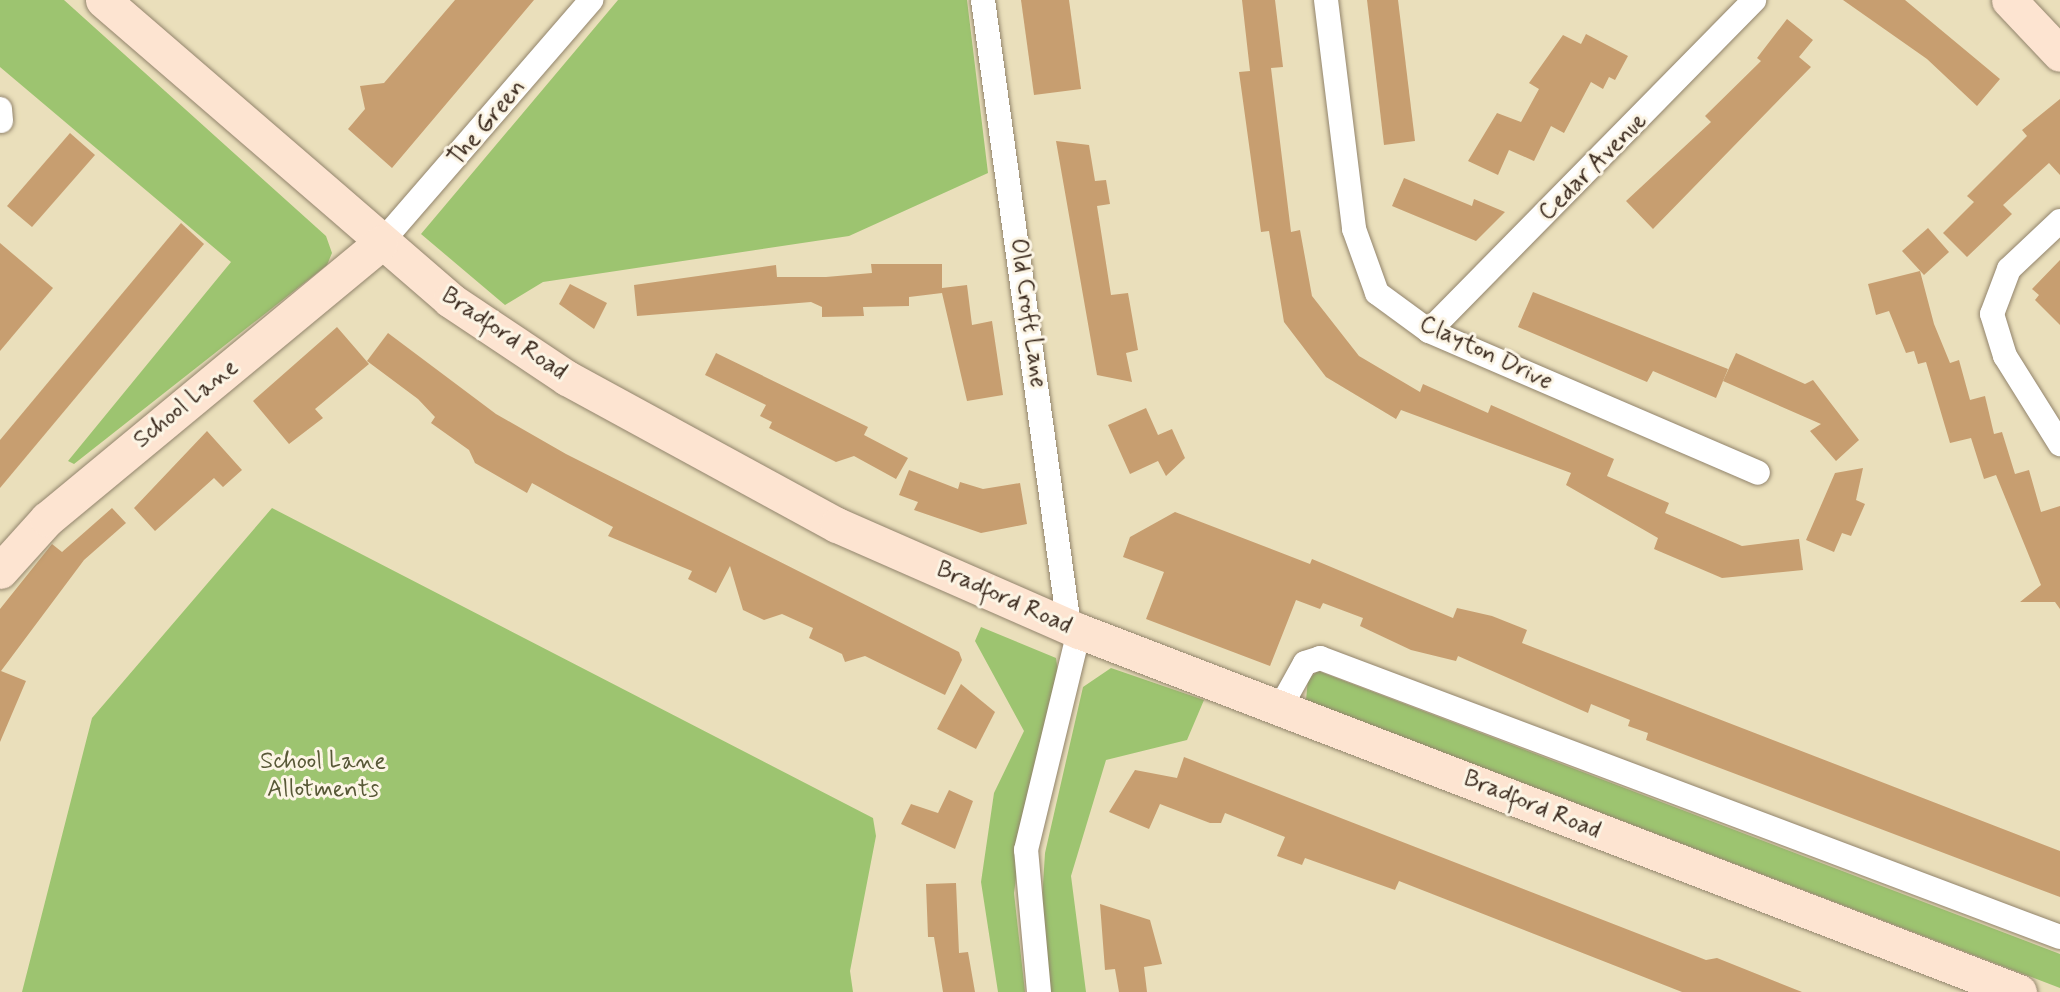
<!DOCTYPE html>
<html>
<head>
<meta charset="utf-8">
<style>
	body { margin:0 }
	#map { position:relative; width:2060px; height:992px; overflow:hidden; background:#eadfbb; font-family:Mynerve,sans-serif }
	div>[style] { position:absolute }
	[style*='--x'] { left:calc(var(--x)*1px); top:calc(var(--y)*1px); width:calc(var(--w)*1px); rotate:calc(var(--a)*1deg) }
	.green>* { inset:0; background:#9dc470 }
	.building>* { inset:0; background:#c79e70 }
	.roads { filter:drop-shadow(0 0 2px #92846c) drop-shadow(0 0 2px #92846c) }
	.street>* { height:24px; margin:-12px; padding:0 12px; transform-origin:12px; border-radius:12px; background:#fff }
	.secondary>* { height:35px; margin:-17.5px; padding:0 17.5px; transform-origin:17.5px; border-radius:17.5px; background:#fde4d1 }
	span { translate:-50% -50%; white-space:nowrap; text-align:center; line-height:1.15; -webkit-text-stroke:6px #fcf5e5; paint-order:stroke }
	.street-label { font-size:24px; color:#3b2a1e }
	.park-label { font-size:24px; color:#585837 }
</style>
</head>
<body>
<div id="map">
	<div class="green">
		<div style="clip-path:polygon(0 0,64px 0,326px 236px,332px 253px,327px 265px,74px 464px,68px 461px,231px 262px,0 67px)"></div>
		<div style="clip-path:polygon(618px 0,967px 0,988px 173px,849px 236px,543px 282px,505px 305px,421px 234px)"></div>
		<div style="clip-path:polygon(272px 508px,873px 818px,876px 836px,850px 971px,853px 992px,22px 992px,92px 718px)"></div>
		<div style="clip-path:polygon(981px 627px,1056px 658px,1059px 679px,1026px 802px,1014px 893px,1025px 992px,998px 992px,981px 882px,994px 793px,1024px 731px,975px 641px)"></div>
		<div style="clip-path:polygon(1111px 668px,1204px 700px,1187px 740px,1106px 760px,1071px 876px,1086px 992px,1050px 992px,1041px 916px,1045px 853px,1083px 687px)"></div>
		<div style="clip-path:polygon(1318px 671px,2060px 954px,2060px 988px,1306px 700px,1308px 679px)"></div>
	</div>
	<div class="building">
		<div style="clip-path:polygon(455px 0,534px 0,392px 168px,348px 129px,365px 109px,360px 86px,384px 83px)"></div>
		<div style="clip-path:polygon(1021px 0,1069px 0,1081px 89px,1034px 95px)"></div>
		<div style="clip-path:polygon(1242px 0,1275px 0,1283px 67px,1271px 68px,1291px 232px,1300px 230px,1312px 296px,1359px 356px,1420px 392px,1423px 384px,1488px 413px,1491px 405px,1614px 459px,1607px 476px,1669px 503px,1665px 513px,1742px 546px,1799px 539px,1803px 570px,1722px 578px,1654px 549px,1658px 538px,1566px 485px,1571px 473px,1401px 410px,1396px 419px,1326px 377px,1284px 322px,1269px 231px,1261px 232px,1239px 72px,1250px 71px)"></div>
		<div style="clip-path:polygon(1367px 0,1398px 0,1415px 141px,1384px 145px)"></div>
		<div style="clip-path:polygon(1843px 0,1905px 0,2000px 79px,1977px 106px,1927px 59px)"></div>
		<div style="clip-path:polygon(1787px 19px,1813px 40px,1799px 57px,1811px 67px,1653px 229px,1626px 201px,1711px 122px,1705px 116px,1761px 61px,1757px 58px)"></div>
		<div style="clip-path:polygon(1586px 34px,1628px 56px,1615px 80px,1609px 77px,1603px 89px,1591px 82px,1564px 133px,1551px 126px,1534px 161px,1509px 150px,1498px 175px,1468px 161px,1497px 113px,1521px 122px,1539px 89px,1529px 83px,1563px 35px,1581px 44px)"></div>
		<div style="clip-path:polygon(2060px 99px,2060px 175px,2049px 163px,2003px 205px,2012px 214px,1967px 257px,1943px 233px,1974px 202px,1967px 196px,2027px 136px,2022px 130px)"></div>
		<div style="clip-path:polygon(70px 133px,95px 155px,32px 227px,7px 206px)"></div>
		<div style="clip-path:polygon(1056px 141px,1089px 145px,1095px 181px,1106px 180px,1110px 204px,1097px 206px,1111px 295px,1128px 293px,1138px 350px,1126px 353px,1132px 382px,1097px 375px)"></div>
		<div style="clip-path:polygon(1404px 178px,1472px 206px,1474px 199px,1505px 212px,1476px 241px,1392px 206px)"></div>
		<div style="clip-path:polygon(181px 223px,204px 244px,0 488px,0 440px)"></div>
		<div style="clip-path:polygon(1928px 228px,1949px 252px,1924px 275px,1902px 251px)"></div>
		<div style="clip-path:polygon(0 243px,53px 288px,0 351px)"></div>
		<div style="clip-path:polygon(2060px 260px,2060px 325px,2035px 300px,2039px 295px,2032px 289px)"></div>
		<div style="clip-path:polygon(871px 264px,942px 264px,942px 288px,967px 285px,972px 325px,992px 321px,1003px 395px,967px 401px,942px 293px,909px 297px,909px 306px,863px 307px,864px 316px,822px 317px,822px 307px,811px 302px,637px 316px,634px 285px,776px 265px,777px 277px,826px 277px,872px 273px)"></div>
		<div style="clip-path:polygon(1920px 271px,1934px 324px,1950px 363px,1959px 360px,1970px 400px,1985px 396px,1994px 434px,2002px 432px,2015px 474px,2029px 470px,2041px 512px,2060px 506px,2060px 609px,2055px 602px,2020px 602px,2041px 585px,1996px 475px,1984px 479px,1971px 438px,1950px 443px,1926px 362px,1918px 364px,1914px 351px,1906px 353px,1889px 311px,1876px 315px,1868px 284px)"></div>
		<div style="clip-path:polygon(570px 284px,607px 303px,594px 329px,559px 304px)"></div>
		<div style="clip-path:polygon(1533px 292px,1728px 369px,1716px 398px,1653px 371px,1647px 382px,1518px 327px)"></div>
		<div style="clip-path:polygon(337px 327px,369px 364px,315px 409px,323px 418px,289px 444px,253px 401px)"></div>
		<div style="clip-path:polygon(388px 333px,496px 414px,566px 454px,959px 652px,962px 660px,945px 695px,865px 656px,845px 662px,842px 654px,809px 638px,813px 628px,782px 614px,764px 620px,743px 610px,730px 566px,716px 593px,688px 579px,692px 571px,608px 536px,613px 527px,568px 503px,532px 483px,527px 493px,475px 463px,469px 450px,431px 423px,435px 417px,418px 399px,367px 361px)"></div>
		<div style="clip-path:polygon(716px 353px,868px 427px,864px 435px,908px 458px,896px 479px,854px 456px,836px 462px,769px 428px,772px 422px,760px 416px,766px 405px,705px 375px)"></div>
		<div style="clip-path:polygon(1736px 353px,1805px 384px,1813px 380px,1859px 440px,1836px 461px,1810px 431px,1821px 424px,1723px 381px)"></div>
		<div style="clip-path:polygon(1146px 408px,1158px 435px,1172px 429px,1185px 458px,1166px 476px,1158px 461px,1130px 474px,1108px 425px)"></div>
		<div style="clip-path:polygon(207px 431px,242px 470px,223px 487px,214px 478px,155px 531px,134px 508px)"></div>
		<div style="clip-path:polygon(1863px 468px,1856px 500px,1865px 504px,1851px 536px,1842px 533px,1834px 552px,1806px 540px,1835px 473px)"></div>
		<div style="clip-path:polygon(909px 470px,958px 489px,960px 482px,983px 489px,1020px 483px,1027px 524px,981px 533px,914px 510px,918px 502px,899px 495px)"></div>
		<div style="clip-path:polygon(112px 508px,126px 523px,84px 560px,1px 671px,26px 681px,0 742px,0 609px,52px 544px,62px 552px)"></div>
		<div style="clip-path:polygon(1175px 512px,1310px 564px,1312px 559px,1453px 618px,1457px 608px,1492px 616px,1527px 630px,1522px 643px,2060px 851px,2060px 897px,1646px 740px,1648px 733px,1628px 726px,1630px 720px,1591px 704px,1588px 713px,1458px 656px,1456px 661px,1411px 650px,1360px 626px,1363px 618px,1323px 603px,1320px 609px,1296px 600px,1270px 666px,1146px 619px,1164px 572px,1123px 557px,1130px 537px)"></div>
		<div style="clip-path:polygon(961px 684px,995px 712px,976px 749px,937px 729px)"></div>
		<div style="clip-path:polygon(1184px 757px,1706px 960px,1717px 958px,1802px 992px,1682px 992px,1399px 881px,1395px 890px,1305px 858px,1302px 865px,1277px 856px,1285px 837px,1225px 813px,1221px 823px,1210px 823px,1160px 804px,1149px 829px,1109px 812px,1135px 770px,1177px 778px)"></div>
		<div style="clip-path:polygon(949px 790px,973px 801px,955px 849px,901px 824px,911px 804px,938px 813px)"></div>
		<div style="clip-path:polygon(956px 883px,959px 953px,968px 952px,975px 992px,943px 992px,934px 937px,928px 937px,926px 884px)"></div>
		<div style="clip-path:polygon(1100px 904px,1150px 920px,1162px 964px,1144px 967px,1147px 992px,1119px 992px,1115px 969px,1105px 970px)"></div>
	</div>
	<div class="roads">
		<div class="street">
			<div style="--x:983;--y:0;--w:632;--a:82.18"></div>
			<div style="--x:1326;--y:0;--w:231;--a:83"></div>
			<div style="--x:1354;--y:229;--w:68;--a:70.2"></div>
			<div style="--x:1377;--y:293;--w:64;--a:36.2"></div>
			<div style="--x:1429;--y:331;--w:358;--a:23.3"></div>
			<div style="--x:0;--y:109;--w:12;--a:85"></div>
			<div style="--x:2060;--y:221;--w:70;--a:136.7"></div>
			<div style="--x:2009;--y:269;--w:48;--a:110.7"></div>
			<div style="--x:1992;--y:314;--w:44;--a:72.8"></div>
			<div style="--x:2005;--y:356;--w:104;--a:58"></div>
			<div style="--x:380;--y:244;--w:323;--a:-49.1"></div>
			<div style="--x:1429;--y:331;--w:464;--a:-45.5"></div>
			<div style="--x:1281;--y:706;--w:49;--a:-60.8"></div>
			<div style="--x:1305;--y:663;--w:16;--a:-18"></div>
			<div style="--x:1320;--y:658;--w:791;--a:20.66"></div>
			<div style="--x:1039;--y:992;--w:143;--a:-95.2"></div>
			<div style="--x:1026;--y:850;--w:225;--a:-76.4"></div>
		</div>
		<div class="secondary">
			<div style="--x:103;--y:0;--w:459;--a:40.8"></div>
			<div style="--x:450;--y:300;--w:141;--a:33.7"></div>
			<div style="--x:567;--y:378;--w:307;--a:28.6"></div>
			<div style="--x:837;--y:525;--w:264;--a:23.7"></div>
			<div style="--x:1079;--y:631;--w:1007;--a:21.01"></div>
			<div style="--x:2009;--y:0;--w:74;--a:46.6"></div>
			<div style="--x:0;--y:571;--w:70;--a:-47.9"></div>
			<div style="--x:47;--y:519;--w:432;--a:-39.6"></div>
		</div>
	</div>
	<div class="street-label">
		<span style="left:487px;top:123px;rotate:-50deg">The Green</span>
		<span style="left:1593px;top:167px;rotate:-45deg">Cedar Avenue</span>
		<span style="left:1028px;top:313px;rotate:82deg">Old Croft Lane</span>
		<span style="left:504px;top:334px;rotate:34deg">Bradford Road</span>
		<span style="left:1486px;top:353px;rotate:25deg">Clayton Drive</span>
		<span style="left:186px;top:404px;rotate:-39deg">School Lane</span>
		<span style="left:1004px;top:598px;rotate:24deg">Bradford Road</span>
		<span style="left:1532px;top:805px;rotate:22deg">Bradford Road</span>
	</div>
	<div class="park-label">
		<span style="left:323px;top:776px">School Lane<br>Allotments</span>
	</div>
</div>
</body>
</html>
